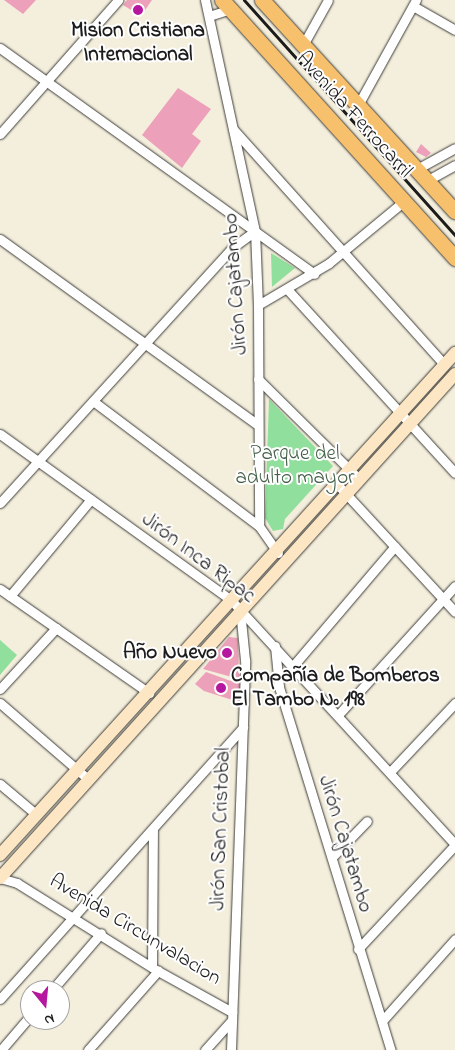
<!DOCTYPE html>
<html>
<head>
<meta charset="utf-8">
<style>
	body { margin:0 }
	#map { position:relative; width:455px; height:1050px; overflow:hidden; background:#f4eedc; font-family:"Indie Flower",sans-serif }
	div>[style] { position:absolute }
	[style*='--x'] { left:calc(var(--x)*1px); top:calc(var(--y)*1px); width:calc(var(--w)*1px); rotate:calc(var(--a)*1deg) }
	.green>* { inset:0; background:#91df9c }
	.building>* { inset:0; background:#eda0b9 }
	.roads { filter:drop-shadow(0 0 1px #3c3c39) drop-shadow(0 0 1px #3c3c39) }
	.street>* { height:9px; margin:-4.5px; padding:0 4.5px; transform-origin:4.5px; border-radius:4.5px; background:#fff }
	.secondary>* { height:12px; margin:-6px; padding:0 6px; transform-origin:6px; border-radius:6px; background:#fce6c4 }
	.primary>* { height:15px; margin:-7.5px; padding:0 7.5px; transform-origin:7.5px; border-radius:7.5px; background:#f7c06c }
	.rail>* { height:3px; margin:-1.5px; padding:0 1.5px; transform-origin:1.5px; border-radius:1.5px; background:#1c1c1c }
	.dots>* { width:14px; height:14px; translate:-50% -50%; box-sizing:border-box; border:2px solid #fff; border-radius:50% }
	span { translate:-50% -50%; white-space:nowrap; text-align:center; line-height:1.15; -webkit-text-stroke:4px #fff; paint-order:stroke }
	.poi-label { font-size:21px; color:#1c1c1c; font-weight:700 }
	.right { translate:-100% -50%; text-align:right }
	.left { translate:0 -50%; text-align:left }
	.street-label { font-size:21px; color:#1c1c1c }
	.park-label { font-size:21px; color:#456049 }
	.north { position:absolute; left:20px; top:980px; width:50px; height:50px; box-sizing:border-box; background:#fff; border:1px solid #a4a4a4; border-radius:50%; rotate:163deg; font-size:14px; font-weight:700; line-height:20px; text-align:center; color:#1c1c1c }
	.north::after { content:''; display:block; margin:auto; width:18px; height:22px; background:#b5179e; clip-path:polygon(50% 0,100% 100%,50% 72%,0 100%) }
</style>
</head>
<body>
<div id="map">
	<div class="green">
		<div style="clip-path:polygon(271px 253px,295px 268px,272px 287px)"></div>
		<div style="clip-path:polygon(269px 399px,333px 466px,285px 519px,283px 529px,273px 531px,265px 518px)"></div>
		<div style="clip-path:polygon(0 640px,17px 655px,0 675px)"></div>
	</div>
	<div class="building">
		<div style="clip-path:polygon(4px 0,36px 0,23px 14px)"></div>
		<div style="clip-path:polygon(127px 0,152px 0,141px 16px,123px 5px)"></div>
		<div style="clip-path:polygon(178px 88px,211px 109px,192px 134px,201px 141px,182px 168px,142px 135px)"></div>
		<div style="clip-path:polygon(421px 144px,431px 153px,426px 157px,416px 152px)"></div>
		<div style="clip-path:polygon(229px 637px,238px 638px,239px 679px,203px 669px)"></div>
		<div style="clip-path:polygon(206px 672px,242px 685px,242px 703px,204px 691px,195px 684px)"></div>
	</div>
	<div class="roads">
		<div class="street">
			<div style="--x:205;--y:0;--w:236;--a:77.8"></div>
			<div style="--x:255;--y:231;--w:74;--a:87.7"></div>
			<div style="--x:258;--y:305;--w:221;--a:89.7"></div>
			<div style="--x:259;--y:526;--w:33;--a:55"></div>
			<div style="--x:413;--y:6;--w:48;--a:29.7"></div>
			<div style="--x:209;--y:16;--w:22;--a:-18"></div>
			<div style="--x:303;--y:45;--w:51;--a:-60.9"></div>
			<div style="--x:0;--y:48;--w:387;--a:35.7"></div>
			<div style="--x:358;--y:105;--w:120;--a:-61.1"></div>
			<div style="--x:233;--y:129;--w:317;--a:48.1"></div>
			<div style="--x:0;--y:134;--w:179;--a:-48.6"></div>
			<div style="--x:417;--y:169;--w:43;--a:-28.9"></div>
			<div style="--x:428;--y:180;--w:31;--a:-29"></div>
			<div style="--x:0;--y:239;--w:318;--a:35.8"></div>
			<div style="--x:287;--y:289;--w:249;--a:47.6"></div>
			<div style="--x:258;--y:305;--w:82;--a:-30.6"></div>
			<div style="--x:329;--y:263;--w:96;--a:-39.5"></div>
			<div style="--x:258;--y:379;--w:142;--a:44.7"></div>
			<div style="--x:93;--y:401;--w:208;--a:37"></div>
			<div style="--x:0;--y:434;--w:286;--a:35.7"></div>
			<div style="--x:232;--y:601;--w:330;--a:47.5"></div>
			<div style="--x:337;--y:484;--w:174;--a:47.3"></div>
			<div style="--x:0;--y:503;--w:346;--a:-47.7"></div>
			<div style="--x:233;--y:247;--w:27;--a:-36"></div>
			<div style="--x:0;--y:589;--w:182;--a:34.9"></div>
			<div style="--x:10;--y:596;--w:126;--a:-50.1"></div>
			<div style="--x:275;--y:646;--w:41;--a:84.4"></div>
			<div style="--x:279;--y:687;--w:380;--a:72.9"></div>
			<div style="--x:293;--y:666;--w:157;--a:-49.6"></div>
			<div style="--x:0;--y:689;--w:83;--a:-47.4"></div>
			<div style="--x:0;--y:703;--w:116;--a:40.8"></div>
			<div style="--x:338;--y:715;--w:174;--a:-47.8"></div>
			<div style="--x:390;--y:772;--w:95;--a:-46.7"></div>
			<div style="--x:0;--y:784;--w:48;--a:40"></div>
			<div style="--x:332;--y:857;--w:50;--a:-45.8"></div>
			<div style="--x:0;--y:878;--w:18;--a:16"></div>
			<div style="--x:17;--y:883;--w:166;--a:32"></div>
			<div style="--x:158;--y:971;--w:85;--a:29"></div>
			<div style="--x:358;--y:949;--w:142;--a:-47"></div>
			<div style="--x:152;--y:967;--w:137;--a:-89.6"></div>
			<div style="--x:52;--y:990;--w:75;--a:-49.3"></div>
			<div style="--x:0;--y:999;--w:365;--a:-48.2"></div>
			<div style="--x:382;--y:1021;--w:110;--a:-48.3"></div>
			<div style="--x:1;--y:1050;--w:45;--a:-49.5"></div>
			<div style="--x:88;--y:1050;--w:106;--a:-48.5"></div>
			<div style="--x:205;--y:1050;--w:39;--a:-48"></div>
			<div style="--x:231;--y:1050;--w:390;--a:-87.9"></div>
			<div style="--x:245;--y:660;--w:50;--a:-95.7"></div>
		</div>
		<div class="secondary">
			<div style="--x:0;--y:855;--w:678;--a:-47.81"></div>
			<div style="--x:0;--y:878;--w:679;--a:-47.92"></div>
		</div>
		<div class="primary">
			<div style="--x:222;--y:0;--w:348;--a:47.9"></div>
			<div style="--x:262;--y:0;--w:286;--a:47.6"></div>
		</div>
	</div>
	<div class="rail">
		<div style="--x:244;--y:0;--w:316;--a:48.1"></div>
	</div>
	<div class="dots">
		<div style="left:138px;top:10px;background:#b5179e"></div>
		<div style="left:227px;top:653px;background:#b5179e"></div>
		<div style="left:221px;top:688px;background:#b5179e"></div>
	</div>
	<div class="poi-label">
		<span style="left:138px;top:43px">Mision Cristiana<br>Internacional</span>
		<span class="right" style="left:217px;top:653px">Año Nuevo</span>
		<span class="left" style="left:231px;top:688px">Compañía de Bomberos<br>El Tambo Nº 198</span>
	</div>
	<div class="street-label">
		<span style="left:354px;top:115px;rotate:48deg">Avenida Ferrocarril</span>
		<span style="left:236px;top:284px;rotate:-94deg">Jirón Cajatambo</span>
		<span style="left:198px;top:558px;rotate:37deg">Jirón Inca Ripac</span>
		<span style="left:221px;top:829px;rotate:-88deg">Jirón San Cristobal</span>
		<span style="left:345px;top:844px;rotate:73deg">Jirón Cajatambo</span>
		<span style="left:135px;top:930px;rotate:31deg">Avenida Circunvalacion</span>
	</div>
	<div class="park-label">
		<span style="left:295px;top:466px">Parque del<br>adulto mayor</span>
	</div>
	<div class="north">N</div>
</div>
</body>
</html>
